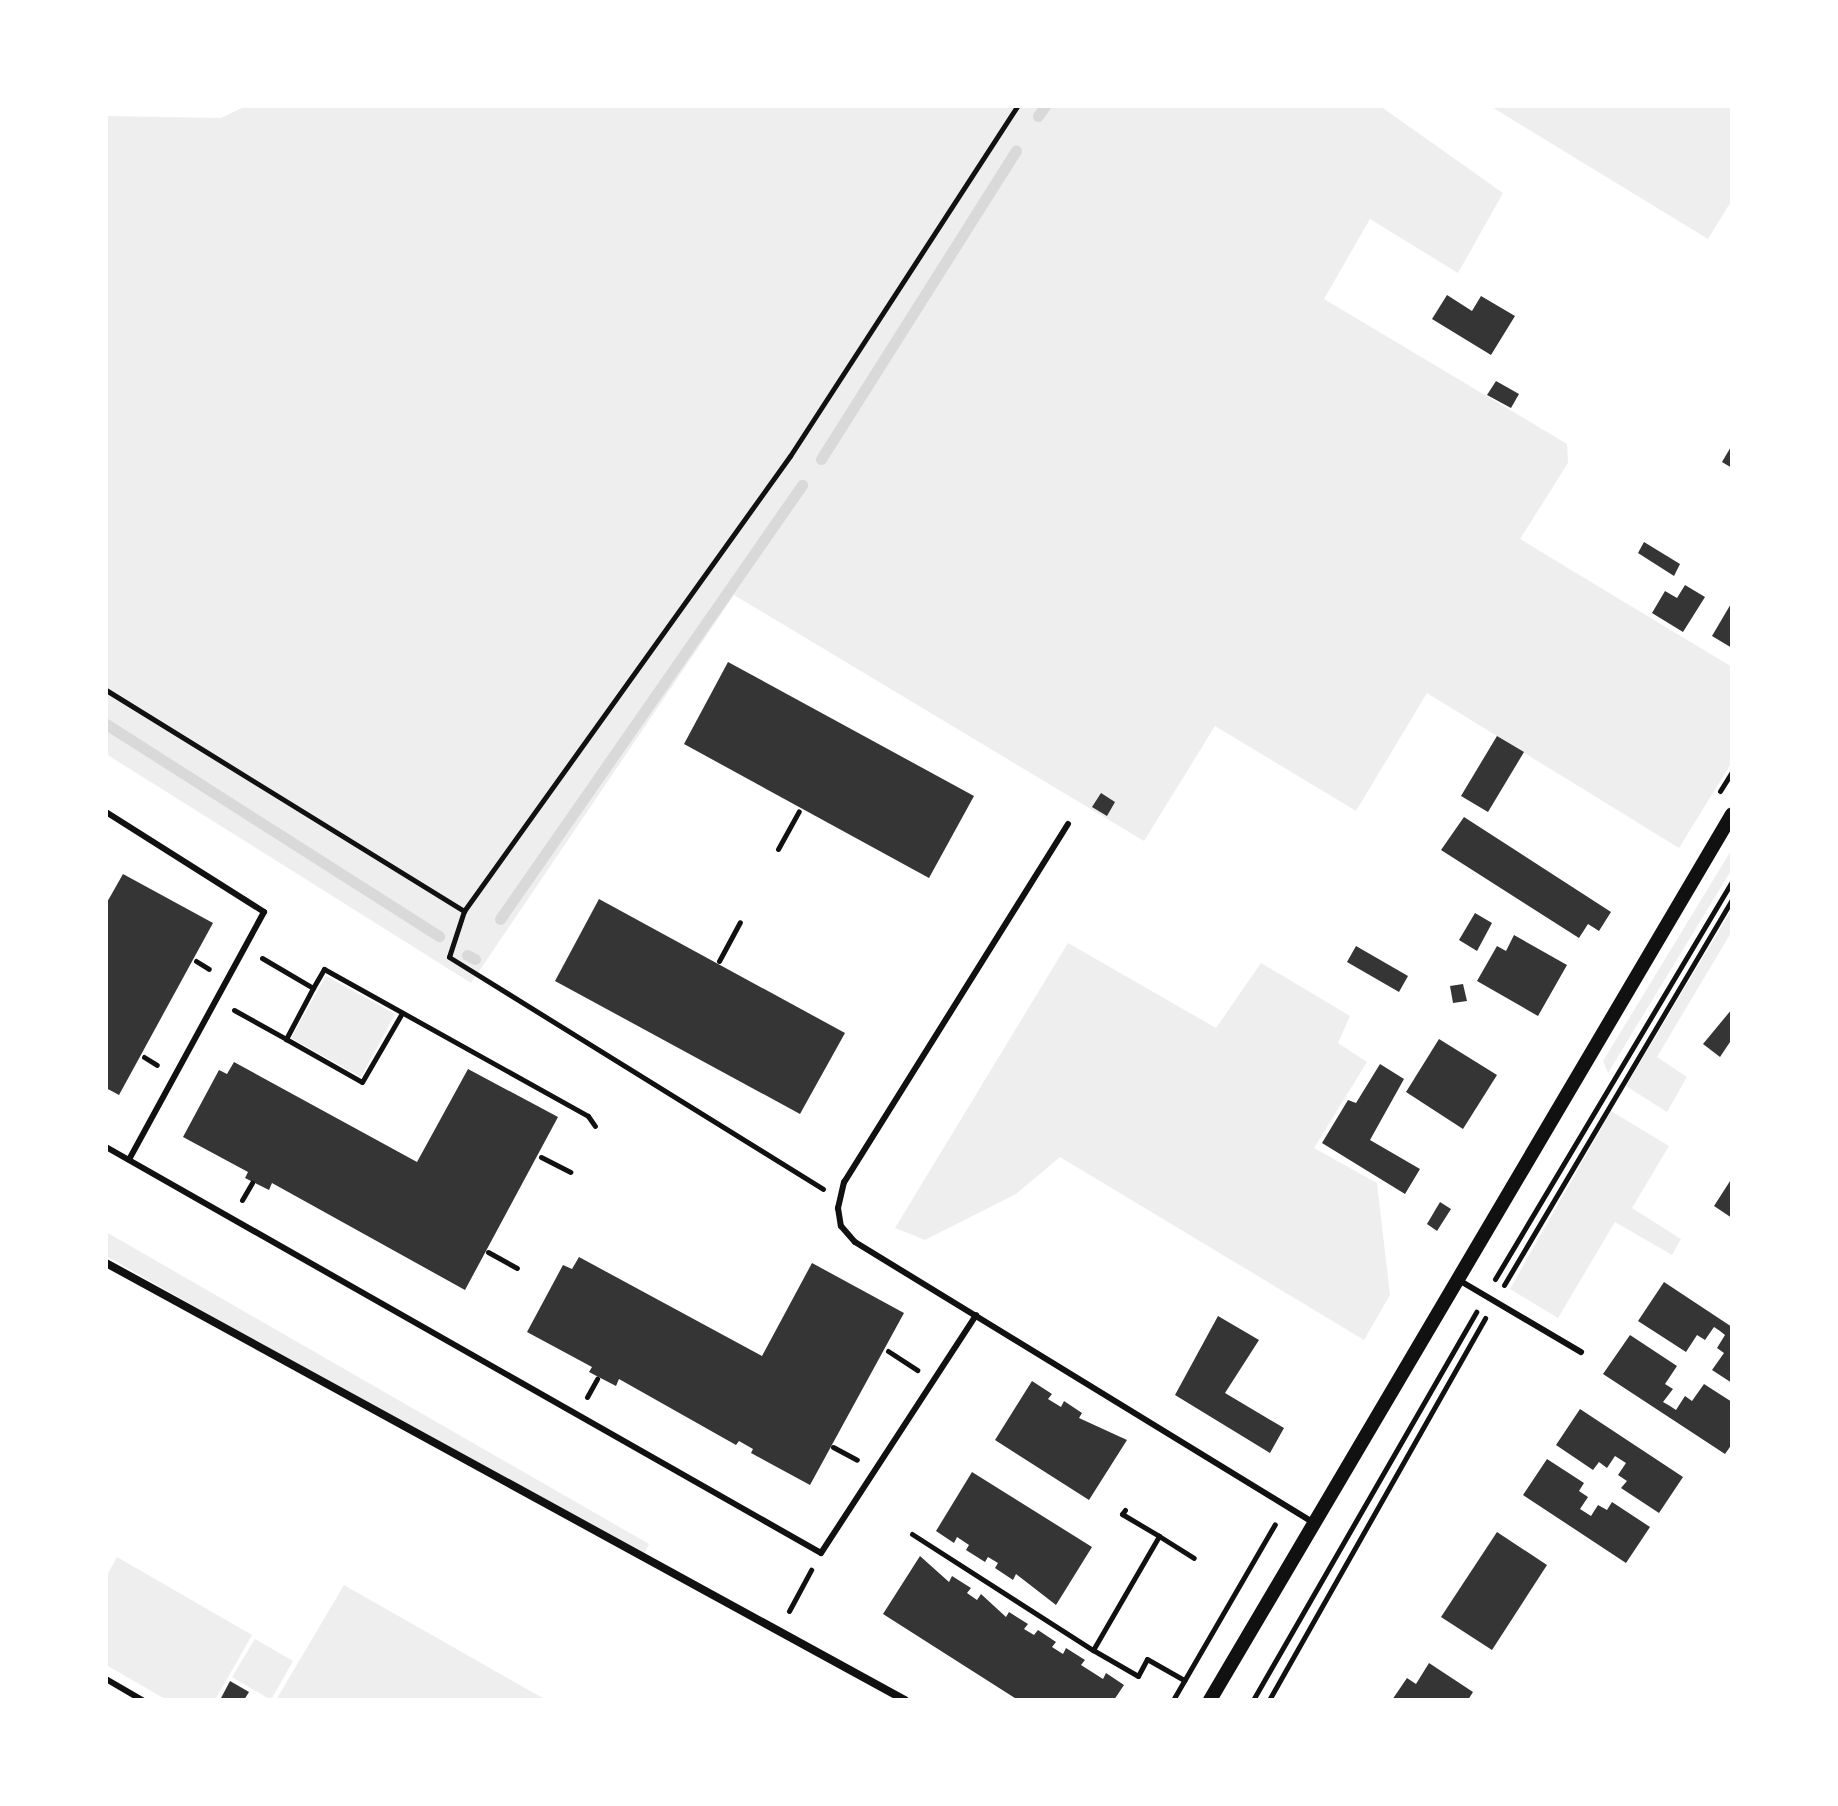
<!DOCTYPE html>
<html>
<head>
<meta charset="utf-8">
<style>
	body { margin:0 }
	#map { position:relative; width:1838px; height:1806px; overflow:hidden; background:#fff; font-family:Merriweather,serif }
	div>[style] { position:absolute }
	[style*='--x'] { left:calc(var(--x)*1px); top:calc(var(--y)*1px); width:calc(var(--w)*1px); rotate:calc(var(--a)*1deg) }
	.green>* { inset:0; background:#eee }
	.stream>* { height:11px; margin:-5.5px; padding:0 5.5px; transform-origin:5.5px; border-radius:5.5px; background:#d9d9d9 }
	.building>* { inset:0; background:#353535 }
	.path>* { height:5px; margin:-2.5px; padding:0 2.5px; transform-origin:2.5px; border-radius:2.5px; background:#111 }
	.service>* { height:6px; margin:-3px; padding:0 3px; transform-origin:3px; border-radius:3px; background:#111 }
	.minor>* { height:8px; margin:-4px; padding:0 4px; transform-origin:4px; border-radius:4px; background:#111 }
	.tertiary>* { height:14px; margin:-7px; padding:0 7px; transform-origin:7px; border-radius:7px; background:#111 }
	span { translate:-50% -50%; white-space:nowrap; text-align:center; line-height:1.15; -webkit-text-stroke:6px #fff; paint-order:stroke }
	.frame { position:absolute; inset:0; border:108px solid #fff; pointer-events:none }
</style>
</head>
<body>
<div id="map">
	<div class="green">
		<div style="clip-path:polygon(246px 106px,1380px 106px,1503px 193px,1458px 273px,1370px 219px,1324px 299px,1567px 444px,1568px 463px,1520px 539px,1732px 667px,1732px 762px,1679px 848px,1427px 693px,1356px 811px,1215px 726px,1144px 841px,734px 595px,471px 983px,106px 754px,106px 116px,221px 118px)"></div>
		<div style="clip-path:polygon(1490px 106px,1732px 106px,1732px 200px,1708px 239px)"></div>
		<div style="clip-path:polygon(1732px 849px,1732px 869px,1608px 1073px,1603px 1061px)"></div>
		<div style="clip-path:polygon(1732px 909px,1732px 931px,1657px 1057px,1687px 1077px,1667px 1112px,1626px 1086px)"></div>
		<div style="clip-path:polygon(1068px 943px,1216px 1028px,1261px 963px,1350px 1016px,1338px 1043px,1367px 1062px,1314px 1148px,1377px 1183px,1390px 1295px,1364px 1340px,1060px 1157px,1016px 1194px,925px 1240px,895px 1228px)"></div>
		<div style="clip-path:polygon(326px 976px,395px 1014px,361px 1077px,291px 1038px)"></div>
		<div style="clip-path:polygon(1611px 1111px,1669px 1146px,1632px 1208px,1681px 1239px,1672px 1255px,1615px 1222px,1558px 1318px,1510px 1289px)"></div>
		<div style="clip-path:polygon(106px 1232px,649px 1544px,641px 1560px,106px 1256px)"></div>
		<div style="clip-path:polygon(117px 1557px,252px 1635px,215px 1700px,167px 1700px,106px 1665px,106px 1577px)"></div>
		<div style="clip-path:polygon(344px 1585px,546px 1700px,276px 1700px)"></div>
		<div style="clip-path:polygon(255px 1639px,293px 1661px,271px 1700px,232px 1677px)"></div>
	</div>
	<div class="stream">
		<div style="--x:1038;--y:116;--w:12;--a:-55"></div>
		<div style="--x:821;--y:459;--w:365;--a:-57.7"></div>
		<div style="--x:106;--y:724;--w:395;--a:32.5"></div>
		<div style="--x:500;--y:919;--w:529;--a:-55.17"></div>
		<div style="--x:467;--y:955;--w:9;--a:27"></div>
	</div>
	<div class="building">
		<div style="clip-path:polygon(1447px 295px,1472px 311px,1481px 296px,1515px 316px,1491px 355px,1432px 319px)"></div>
		<div style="clip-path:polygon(1496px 381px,1519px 394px,1511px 408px,1487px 395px)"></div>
		<div style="clip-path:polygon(1732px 445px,1732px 468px,1722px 462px)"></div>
		<div style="clip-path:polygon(1644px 542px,1680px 564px,1674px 576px,1638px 553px)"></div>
		<div style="clip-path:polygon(1685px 585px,1705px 597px,1683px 632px,1652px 613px,1665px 591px,1677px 598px)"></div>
		<div style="clip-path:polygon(1732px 602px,1732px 648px,1712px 636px)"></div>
		<div style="clip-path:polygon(728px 662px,974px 796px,929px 878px,684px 744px)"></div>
		<div style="clip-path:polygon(1497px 736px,1524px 752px,1488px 812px,1461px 796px)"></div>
		<div style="clip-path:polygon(1101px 793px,1115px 802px,1107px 816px,1092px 807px)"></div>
		<div style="clip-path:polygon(1464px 817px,1611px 912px,1599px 931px,1588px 924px,1579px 938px,1441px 850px)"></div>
		<div style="clip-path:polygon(123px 874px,213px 923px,119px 1095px,106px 1088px,106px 904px)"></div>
		<div style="clip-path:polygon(599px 899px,845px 1033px,800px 1114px,555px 981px)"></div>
		<div style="clip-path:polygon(1475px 913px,1492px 923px,1477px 951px,1459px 940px)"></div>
		<div style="clip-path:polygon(1514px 935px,1567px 965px,1538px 1016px,1477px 981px,1497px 946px,1506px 951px)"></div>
		<div style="clip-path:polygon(1356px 946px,1408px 976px,1399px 992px,1347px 962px)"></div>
		<div style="clip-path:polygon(1463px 984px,1467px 1001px,1453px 1003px,1450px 986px)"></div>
		<div style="clip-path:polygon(1732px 1009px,1732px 1039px,1720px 1057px,1703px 1044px)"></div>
		<div style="clip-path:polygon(1439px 1039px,1497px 1075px,1463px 1129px,1406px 1092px)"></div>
		<div style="clip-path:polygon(234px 1062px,417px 1162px,468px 1069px,558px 1117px,465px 1290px,272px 1183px,269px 1190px,245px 1178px,248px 1172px,183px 1137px,219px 1070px,227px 1074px)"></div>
		<div style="clip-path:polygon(1380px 1064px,1404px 1079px,1370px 1140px,1420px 1169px,1405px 1194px,1322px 1143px,1348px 1100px,1356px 1103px)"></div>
		<div style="clip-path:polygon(1732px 1178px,1732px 1218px,1714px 1206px)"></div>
		<div style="clip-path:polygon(1440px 1202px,1451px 1209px,1437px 1231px,1427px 1224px)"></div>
		<div style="clip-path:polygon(579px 1257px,762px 1356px,812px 1263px,904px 1313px,810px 1485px,751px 1453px,753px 1449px,739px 1441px,736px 1445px,619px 1379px,616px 1386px,589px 1372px,592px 1367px,527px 1332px,563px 1265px,572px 1269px)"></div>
		<div style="clip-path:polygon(1664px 1282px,1732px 1327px,1732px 1383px,1712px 1370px,1724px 1353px,1717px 1348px,1725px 1335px,1720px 1331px,1714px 1327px,1705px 1340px,1697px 1335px,1686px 1352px,1638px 1321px)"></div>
		<div style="clip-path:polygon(1218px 1316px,1259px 1340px,1225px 1393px,1284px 1428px,1270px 1453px,1175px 1395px)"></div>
		<div style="clip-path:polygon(1630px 1335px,1677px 1366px,1665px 1384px,1673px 1389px,1663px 1402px,1670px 1406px,1676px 1410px,1685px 1396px,1692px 1401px,1704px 1384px,1732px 1402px,1732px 1444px,1725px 1454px,1603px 1374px)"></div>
		<div style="clip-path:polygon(1032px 1381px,1052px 1394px,1048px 1399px,1061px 1407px,1064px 1401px,1082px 1413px,1079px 1418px,1127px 1440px,1089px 1500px,995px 1440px)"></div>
		<div style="clip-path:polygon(1580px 1409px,1683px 1477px,1659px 1513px,1621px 1488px,1627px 1481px,1618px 1475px,1626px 1463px,1615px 1456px,1607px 1468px,1599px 1462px,1593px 1470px,1556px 1445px)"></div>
		<div style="clip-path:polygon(1547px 1459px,1584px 1483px,1579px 1491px,1588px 1497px,1580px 1509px,1591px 1516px,1598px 1505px,1607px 1510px,1612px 1502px,1650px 1527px,1626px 1563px,1523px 1495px)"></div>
		<div style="clip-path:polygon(972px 1472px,1092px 1547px,1056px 1605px,1016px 1574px,1013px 1580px,995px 1568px,998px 1563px,988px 1557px,985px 1562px,966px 1550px,969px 1545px,957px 1537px,954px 1543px,936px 1531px)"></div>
		<div style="clip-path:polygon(1497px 1532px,1547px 1565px,1492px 1650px,1441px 1617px)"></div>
		<div style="clip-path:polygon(920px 1556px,949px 1582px,952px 1576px,971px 1588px,967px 1593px,977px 1600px,981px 1594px,1006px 1617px,1009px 1612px,1028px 1624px,1024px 1629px,1034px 1635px,1038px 1630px,1056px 1642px,1052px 1647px,1063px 1654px,1066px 1648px,1085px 1660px,1081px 1665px,1103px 1679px,1106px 1673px,1124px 1685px,1114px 1700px,1018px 1700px,883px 1614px)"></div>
		<div style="clip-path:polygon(1429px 1663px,1473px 1692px,1468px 1700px,1392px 1700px,1407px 1678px,1416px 1684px)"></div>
		<div style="clip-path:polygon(230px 1681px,249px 1692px,244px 1700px,220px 1700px)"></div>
	</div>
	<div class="path">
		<div style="--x:106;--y:690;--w:421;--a:31.7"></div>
		<div style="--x:464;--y:911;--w:48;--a:108.1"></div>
		<div style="--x:449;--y:957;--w:440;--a:31.8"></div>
		<div style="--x:1720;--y:791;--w:22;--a:-58"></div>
		<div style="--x:778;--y:849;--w:43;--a:-61.1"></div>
		<div style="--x:464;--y:911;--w:560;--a:-54.38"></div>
		<div style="--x:790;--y:456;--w:417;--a:-57"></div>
		<div style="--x:262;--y:958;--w:59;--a:30.5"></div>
		<div style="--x:313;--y:988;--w:22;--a:-60"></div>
		<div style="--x:324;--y:969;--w:302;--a:29.1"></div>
		<div style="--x:588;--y:1116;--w:12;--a:55"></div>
		<div style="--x:196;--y:961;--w:15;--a:32"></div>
		<div style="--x:719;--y:961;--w:44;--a:-61.7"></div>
		<div style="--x:313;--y:988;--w:58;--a:117.9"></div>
		<div style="--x:286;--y:1039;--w:87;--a:29.5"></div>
		<div style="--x:362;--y:1082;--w:80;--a:-59.9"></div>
		<div style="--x:234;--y:1010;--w:60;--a:29.1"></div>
		<div style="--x:144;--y:1057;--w:15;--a:32"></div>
		<div style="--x:541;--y:1157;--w:33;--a:27"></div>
		<div style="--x:242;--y:1200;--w:20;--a:-60"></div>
		<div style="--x:488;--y:1252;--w:33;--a:29"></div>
		<div style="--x:1495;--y:1279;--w:463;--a:-59.2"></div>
		<div style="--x:1504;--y:1285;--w:447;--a:-59.4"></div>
		<div style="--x:888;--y:1351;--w:35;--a:33"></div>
		<div style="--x:587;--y:1397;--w:21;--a:-61"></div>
		<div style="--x:833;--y:1447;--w:27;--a:28"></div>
		<div style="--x:1125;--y:1510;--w:5;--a:127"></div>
		<div style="--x:1122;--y:1514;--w:43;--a:30.7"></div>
		<div style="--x:912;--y:1534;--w:215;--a:32.7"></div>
		<div style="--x:1093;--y:1650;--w:132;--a:-59.9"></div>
		<div style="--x:1159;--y:1536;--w:41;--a:32.2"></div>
		<div style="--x:789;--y:1611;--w:47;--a:-61.8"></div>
		<div style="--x:1093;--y:1650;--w:52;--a:30"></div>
		<div style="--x:1138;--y:1676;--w:19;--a:-62"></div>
		<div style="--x:1147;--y:1659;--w:43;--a:29.6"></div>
		<div style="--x:1173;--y:1700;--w:203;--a:-59.9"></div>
		<div style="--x:1253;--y:1700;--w:448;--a:-60.1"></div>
		<div style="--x:1269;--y:1700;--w:439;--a:-60.5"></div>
	</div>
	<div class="service">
		<div style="--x:106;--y:812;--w:187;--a:32.3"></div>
		<div style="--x:264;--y:912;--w:282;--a:118.6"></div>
		<div style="--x:1068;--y:824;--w:422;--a:122"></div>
		<div style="--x:844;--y:1182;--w:27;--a:103"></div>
		<div style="--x:838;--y:1208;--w:18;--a:81"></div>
		<div style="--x:841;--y:1226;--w:21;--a:49"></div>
		<div style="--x:855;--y:1242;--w:538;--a:31.47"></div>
		<div style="--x:106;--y:1147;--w:822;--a:29.59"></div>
		<div style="--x:821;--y:1553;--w:284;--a:-56.9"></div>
		<div style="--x:1457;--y:1279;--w:144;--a:30.5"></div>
		<div style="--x:106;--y:1679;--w:42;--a:30.3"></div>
	</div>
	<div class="minor">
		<div style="--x:106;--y:1263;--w:911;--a:28.68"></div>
	</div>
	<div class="tertiary">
		<div style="--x:1210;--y:1700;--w:1028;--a:-59.49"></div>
	</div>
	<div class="frame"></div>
</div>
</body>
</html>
